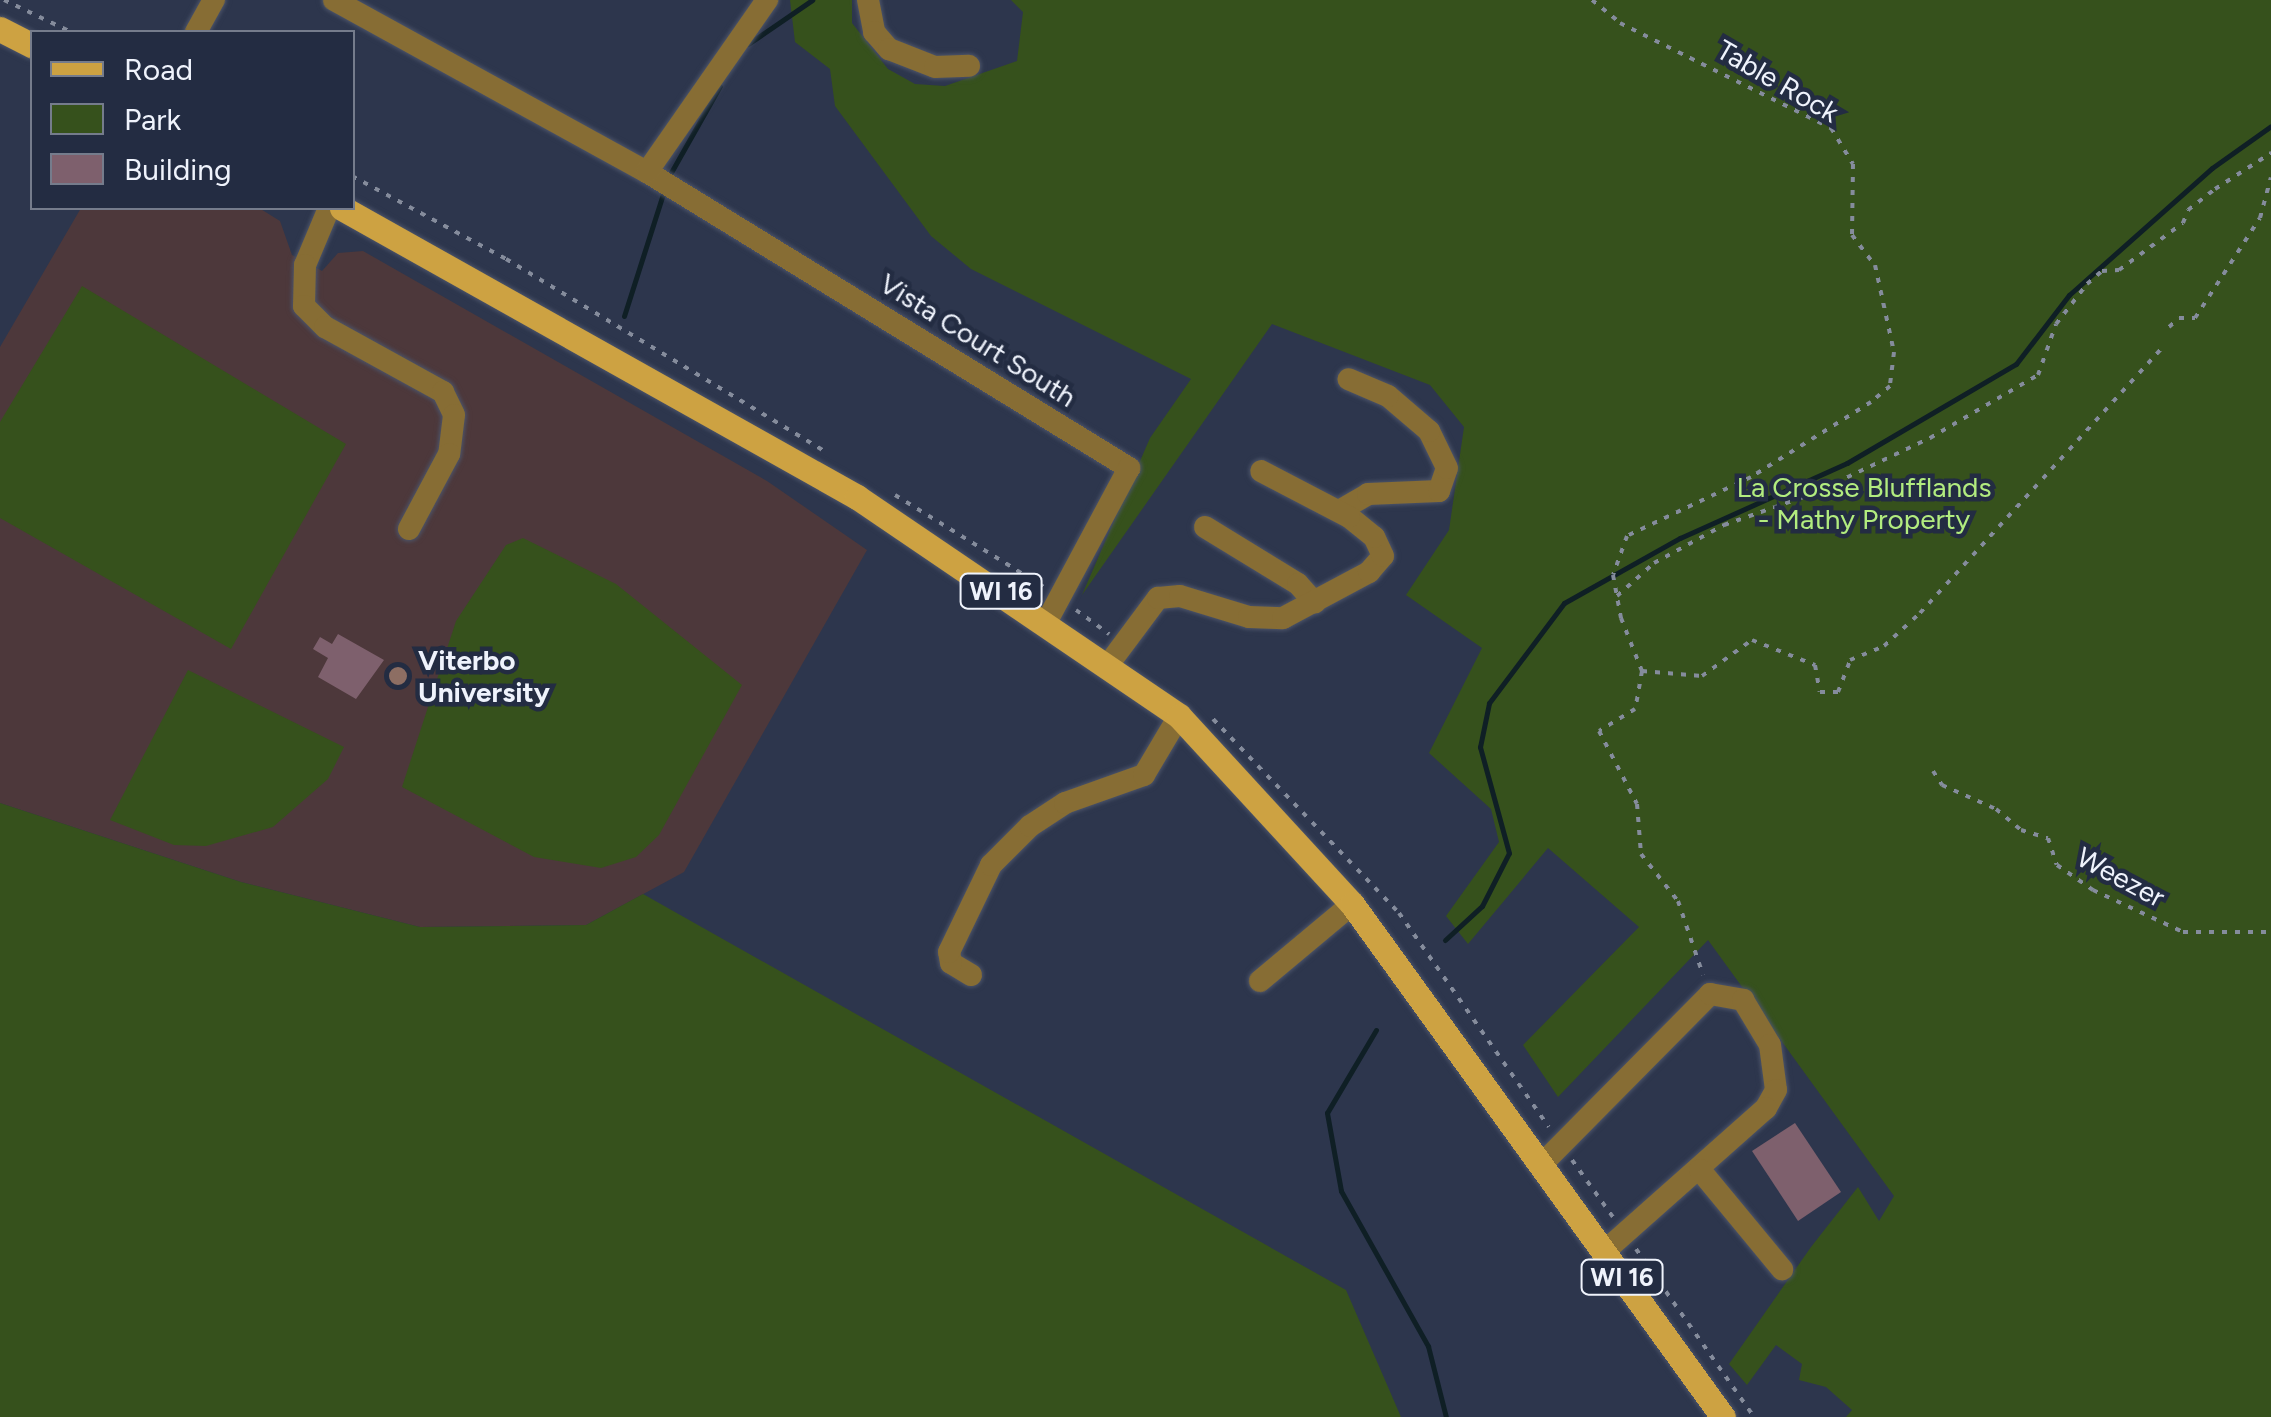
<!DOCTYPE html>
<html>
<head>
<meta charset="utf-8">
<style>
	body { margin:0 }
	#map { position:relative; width:2271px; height:1417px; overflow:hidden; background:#2d364d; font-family:Figtree,sans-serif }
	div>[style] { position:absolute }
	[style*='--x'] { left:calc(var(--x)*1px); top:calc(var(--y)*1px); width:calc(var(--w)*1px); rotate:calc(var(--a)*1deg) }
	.education>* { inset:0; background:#4d383b }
	.green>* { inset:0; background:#36511c }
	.stream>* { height:5px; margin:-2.5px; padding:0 2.5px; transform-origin:2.5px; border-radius:2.5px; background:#0f1f25 }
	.building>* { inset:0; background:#7e606d }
	.path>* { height:4px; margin-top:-2px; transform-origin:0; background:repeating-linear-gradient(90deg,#858c9c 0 5px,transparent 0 13px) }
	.roads { filter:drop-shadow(0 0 2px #4c5469) drop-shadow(0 0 2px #4c5469) }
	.minor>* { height:22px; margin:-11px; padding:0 11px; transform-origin:11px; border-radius:11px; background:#876d34 }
	.major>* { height:25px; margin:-12.5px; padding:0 12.5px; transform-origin:12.5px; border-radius:12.5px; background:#cda242 }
	.dots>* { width:28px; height:28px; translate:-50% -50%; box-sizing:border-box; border:5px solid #232c42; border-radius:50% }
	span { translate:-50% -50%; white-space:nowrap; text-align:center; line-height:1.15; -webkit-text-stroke:9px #232c42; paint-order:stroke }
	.shield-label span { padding:2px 8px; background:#232c42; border:2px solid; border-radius:8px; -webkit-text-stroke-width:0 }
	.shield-label { font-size:25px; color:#eff3fc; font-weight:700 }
	.street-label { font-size:28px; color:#eff3fc }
	.park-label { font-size:28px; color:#b2ec7f }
	.poi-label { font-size:28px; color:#eff3fc; font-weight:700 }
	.left { translate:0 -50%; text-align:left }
	.legend { position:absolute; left:30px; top:30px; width:325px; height:180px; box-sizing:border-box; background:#232c42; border:2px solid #757c8c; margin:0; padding:12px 18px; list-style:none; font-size:30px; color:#eff3fc }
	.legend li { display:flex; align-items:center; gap:20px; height:50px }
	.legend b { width:50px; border:2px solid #757c8c }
</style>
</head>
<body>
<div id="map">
	<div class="education">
		<div style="clip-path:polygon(81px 208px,259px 208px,280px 221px,292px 255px,322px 271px,338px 253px,363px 251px,767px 481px,867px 550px,684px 872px,586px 925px,420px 927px,241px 882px,0 803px,0 347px)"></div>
	</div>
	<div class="green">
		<div style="clip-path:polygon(790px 0,852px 0,852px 23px,888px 69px,915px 84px,945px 86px,1017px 61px,1023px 12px,1011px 0,2271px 0,2271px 1417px,1846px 1417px,1852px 1410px,1826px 1387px,1799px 1380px,1802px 1364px,1776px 1345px,1747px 1385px,1729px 1364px,1811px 1247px,1858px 1187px,1879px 1221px,1894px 1196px,1708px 940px,1558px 1097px,1523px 1045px,1639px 927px,1548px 848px,1468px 944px,1446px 916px,1499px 842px,1491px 809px,1429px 753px,1482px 648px,1406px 595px,1449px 530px,1464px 427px,1430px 385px,1272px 324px,1082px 595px,1150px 438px,1191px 379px,971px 269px,931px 236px,835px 106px,830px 69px,795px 42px)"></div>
		<div style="clip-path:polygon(82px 286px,346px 444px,231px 649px,0 518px,0 422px)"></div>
		<div style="clip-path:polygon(523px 538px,616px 584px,742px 685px,659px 835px,636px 857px,601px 868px,534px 857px,402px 787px,456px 621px,506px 545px)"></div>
		<div style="clip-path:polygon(188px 670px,344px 747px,328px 779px,273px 827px,206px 846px,174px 845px,110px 820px)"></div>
		<div style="clip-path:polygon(0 803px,241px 882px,420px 927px,586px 925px,643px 894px,1346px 1290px,1401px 1417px,0 1417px)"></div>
	</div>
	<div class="stream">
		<div style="--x:748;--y:44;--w:78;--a:-34.5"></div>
		<div style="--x:669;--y:176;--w:103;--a:-60.5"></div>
		<div style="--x:624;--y:316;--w:131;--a:-72.3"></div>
		<div style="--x:1445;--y:940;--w:50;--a:-42.6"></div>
		<div style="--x:1482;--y:906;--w:59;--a:-63"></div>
		<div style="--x:1509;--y:853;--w:110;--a:-105.3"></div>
		<div style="--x:1480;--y:747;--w:45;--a:-78.4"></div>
		<div style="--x:1489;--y:703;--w:125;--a:-53.1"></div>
		<div style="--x:1564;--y:603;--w:133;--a:-29.3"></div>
		<div style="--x:1680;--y:538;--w:183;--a:-24.2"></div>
		<div style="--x:1847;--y:463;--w:196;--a:-30.4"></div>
		<div style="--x:2016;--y:364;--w:87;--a:-52.5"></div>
		<div style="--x:2069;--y:295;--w:191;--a:-41.6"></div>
		<div style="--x:2212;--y:168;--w:72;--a:-35.4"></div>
		<div style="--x:1376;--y:1030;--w:96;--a:120.6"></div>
		<div style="--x:1327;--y:1113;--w:79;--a:79.8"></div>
		<div style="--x:1341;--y:1191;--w:178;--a:60.7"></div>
		<div style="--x:1428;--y:1346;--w:73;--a:75.8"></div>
	</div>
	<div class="building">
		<div style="clip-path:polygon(338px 634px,384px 660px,356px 699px,318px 677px,328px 658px,313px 649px,320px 637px,332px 644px)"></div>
		<div style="clip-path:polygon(1795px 1123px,1841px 1192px,1798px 1221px,1752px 1151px)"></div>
	</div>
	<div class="path">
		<div style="--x:4;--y:0;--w:74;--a:25.5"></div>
		<div style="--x:1592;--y:0;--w:36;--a:39"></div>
		<div style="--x:1620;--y:23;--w:236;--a:26.5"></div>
		<div style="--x:1831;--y:128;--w:42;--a:58.6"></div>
		<div style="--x:1853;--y:164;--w:71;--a:90.8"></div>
		<div style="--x:1852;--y:235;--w:38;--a:53"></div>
		<div style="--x:1875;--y:265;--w:89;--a:77.7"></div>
		<div style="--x:1894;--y:352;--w:34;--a:97"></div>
		<div style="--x:1890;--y:386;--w:25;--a:140"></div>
		<div style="--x:1871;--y:402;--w:142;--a:148"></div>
		<div style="--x:1751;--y:477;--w:137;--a:154.6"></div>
		<div style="--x:1627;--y:536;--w:41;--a:109.7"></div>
		<div style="--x:1613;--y:575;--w:44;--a:79.5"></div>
		<div style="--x:1621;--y:618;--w:57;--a:68.4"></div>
		<div style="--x:1642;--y:671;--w:39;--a:100"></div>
		<div style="--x:1635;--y:709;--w:42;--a:148.6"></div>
		<div style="--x:1599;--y:731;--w:82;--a:62.5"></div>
		<div style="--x:1637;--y:804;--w:50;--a:85.4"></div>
		<div style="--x:1641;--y:854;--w:60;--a:51.8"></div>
		<div style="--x:1678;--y:901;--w:78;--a:71.3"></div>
		<div style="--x:352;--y:176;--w:175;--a:28.3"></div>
		<div style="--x:506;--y:259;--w:375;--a:31.1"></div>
		<div style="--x:2169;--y:327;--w:13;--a:-42"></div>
		<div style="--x:2179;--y:318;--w:16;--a:0"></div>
		<div style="--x:2195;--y:318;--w:119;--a:-57"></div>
		<div style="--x:2260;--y:218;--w:42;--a:-75"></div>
		<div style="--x:895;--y:495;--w:175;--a:31.7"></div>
		<div style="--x:1617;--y:596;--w:50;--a:-41.7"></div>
		<div style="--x:1654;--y:563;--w:80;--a:-28.5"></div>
		<div style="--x:1724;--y:525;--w:93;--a:-19.4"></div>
		<div style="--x:1812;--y:494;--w:131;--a:-25.4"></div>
		<div style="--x:1930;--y:438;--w:125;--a:-30.3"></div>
		<div style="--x:2038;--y:375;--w:54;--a:-70.6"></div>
		<div style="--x:2056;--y:324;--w:51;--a:-52.2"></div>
		<div style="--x:2087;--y:284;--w:20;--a:-41"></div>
		<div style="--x:2102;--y:271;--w:17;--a:-3"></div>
		<div style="--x:2119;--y:270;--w:79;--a:-36.3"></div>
		<div style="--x:2183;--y:223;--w:14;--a:-69"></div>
		<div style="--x:2188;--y:210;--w:34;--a:-38"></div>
		<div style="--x:2215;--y:189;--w:67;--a:-32.7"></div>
		<div style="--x:1076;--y:610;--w:41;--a:36"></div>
		<div style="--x:1642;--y:671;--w:60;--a:4.8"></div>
		<div style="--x:1702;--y:676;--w:62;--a:-35.8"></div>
		<div style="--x:1752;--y:640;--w:68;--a:21.6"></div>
		<div style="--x:1815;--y:665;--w:27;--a:80"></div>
		<div style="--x:1820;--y:692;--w:18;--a:0"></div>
		<div style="--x:1838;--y:692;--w:34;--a:-69"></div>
		<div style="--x:1850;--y:660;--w:37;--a:-22"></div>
		<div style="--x:1884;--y:646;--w:49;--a:-42.5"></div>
		<div style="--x:1920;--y:613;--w:357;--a:-47.6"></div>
		<div style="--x:1213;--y:719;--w:269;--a:46.2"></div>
		<div style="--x:1399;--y:913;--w:261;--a:55"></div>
		<div style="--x:1933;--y:771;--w:17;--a:57"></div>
		<div style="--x:1942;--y:785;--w:59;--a:24"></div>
		<div style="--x:1996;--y:809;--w:33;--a:40"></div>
		<div style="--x:2021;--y:830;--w:28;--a:17"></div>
		<div style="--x:2048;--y:838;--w:28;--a:72"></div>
		<div style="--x:2057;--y:865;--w:44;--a:34.8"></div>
		<div style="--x:2093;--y:890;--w:99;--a:25"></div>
		<div style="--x:2183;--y:932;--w:88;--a:0"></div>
		<div style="--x:1572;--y:1160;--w:70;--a:54.3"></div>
		<div style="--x:1636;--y:1249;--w:205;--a:54.9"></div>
	</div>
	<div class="roads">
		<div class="minor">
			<div style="--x:334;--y:0;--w:357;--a:28.8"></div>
			<div style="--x:647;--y:172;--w:566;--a:31.55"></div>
			<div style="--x:1129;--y:468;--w:174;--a:118.2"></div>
			<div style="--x:868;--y:0;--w:33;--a:79"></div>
			<div style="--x:874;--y:32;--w:23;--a:49"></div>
			<div style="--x:889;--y:49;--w:49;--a:21.4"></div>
			<div style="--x:935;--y:67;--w:34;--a:-2"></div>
			<div style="--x:196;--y:32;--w:37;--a:-61"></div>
			<div style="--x:647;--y:172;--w:210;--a:-55.1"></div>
			<div style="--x:329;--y:208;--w:62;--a:112.8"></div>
			<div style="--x:305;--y:265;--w:41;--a:91.4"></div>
			<div style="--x:304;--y:306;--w:30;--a:45"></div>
			<div style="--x:325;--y:327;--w:135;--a:28.8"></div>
			<div style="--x:443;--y:392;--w:25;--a:64"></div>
			<div style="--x:454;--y:415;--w:39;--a:97"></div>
			<div style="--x:449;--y:454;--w:85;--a:118.1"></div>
			<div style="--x:1339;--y:511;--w:34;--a:-30"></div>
			<div style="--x:1368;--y:494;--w:71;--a:-2.4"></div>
			<div style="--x:1439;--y:491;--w:24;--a:-71"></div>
			<div style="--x:1447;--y:468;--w:41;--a:-115.9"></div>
			<div style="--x:1429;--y:431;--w:54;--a:-139.5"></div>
			<div style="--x:1388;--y:396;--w:43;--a:-157"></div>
			<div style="--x:1205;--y:527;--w:109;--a:31.5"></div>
			<div style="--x:1298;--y:584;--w:25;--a:48"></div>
			<div style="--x:1108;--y:665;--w:84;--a:-53.3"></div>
			<div style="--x:1158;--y:598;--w:22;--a:-5"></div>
			<div style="--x:1180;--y:596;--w:72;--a:16.9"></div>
			<div style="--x:1249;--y:617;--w:34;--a:2"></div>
			<div style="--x:1283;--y:618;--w:98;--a:-28.1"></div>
			<div style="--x:1369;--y:572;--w:21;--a:-49"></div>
			<div style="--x:1383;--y:556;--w:21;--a:-115"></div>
			<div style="--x:1374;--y:537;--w:32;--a:-141"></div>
			<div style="--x:1349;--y:517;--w:99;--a:-152.4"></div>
			<div style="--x:971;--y:975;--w:23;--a:-149"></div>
			<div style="--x:951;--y:963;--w:11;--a:-100"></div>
			<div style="--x:949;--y:952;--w:97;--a:-64.2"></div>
			<div style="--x:991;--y:865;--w:55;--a:-45"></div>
			<div style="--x:1030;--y:826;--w:42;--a:-33.3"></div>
			<div style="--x:1065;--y:803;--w:84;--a:-19.5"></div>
			<div style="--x:1144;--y:775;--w:69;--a:-59.3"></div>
			<div style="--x:1260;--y:981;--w:120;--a:-39.9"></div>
			<div style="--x:1542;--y:1164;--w:239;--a:-45.3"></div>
			<div style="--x:1710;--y:994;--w:34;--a:10"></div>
			<div style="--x:1743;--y:1000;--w:52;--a:59"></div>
			<div style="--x:1770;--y:1045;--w:45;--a:82.4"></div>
			<div style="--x:1776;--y:1090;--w:21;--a:119"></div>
			<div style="--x:1766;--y:1108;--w:217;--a:138.4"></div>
			<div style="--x:1700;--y:1170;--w:129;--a:50.4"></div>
		</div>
		<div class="major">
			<div style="--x:0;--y:29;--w:36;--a:27"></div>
			<div style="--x:342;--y:208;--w:591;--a:29.3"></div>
			<div style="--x:857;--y:497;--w:389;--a:34.2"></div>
			<div style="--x:1179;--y:716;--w:255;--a:47.4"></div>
			<div style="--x:1352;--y:904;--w:633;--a:54.13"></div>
		</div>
	</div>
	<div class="dots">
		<div style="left:398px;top:676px;background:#8d6e63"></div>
	</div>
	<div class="shield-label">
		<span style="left:1001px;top:591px">WI 16</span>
		<span style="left:1622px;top:1277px">WI 16</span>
	</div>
	<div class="street-label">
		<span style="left:1778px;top:81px;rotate:30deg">Table Rock</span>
		<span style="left:978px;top:340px;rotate:32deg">Vista Court South</span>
		<span style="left:2121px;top:877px;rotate:28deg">Weezer</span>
	</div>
	<div class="park-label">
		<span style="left:1864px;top:503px">La Crosse Blufflands<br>- Mathy Property</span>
	</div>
	<div class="poi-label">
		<span class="left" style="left:418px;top:676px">Viterbo<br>University</span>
	</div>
	<ul class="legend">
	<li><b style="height:12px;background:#cda242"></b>Road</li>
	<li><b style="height:28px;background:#36511c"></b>Park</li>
	<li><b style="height:28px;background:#7e606d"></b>Building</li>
	</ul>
</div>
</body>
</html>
